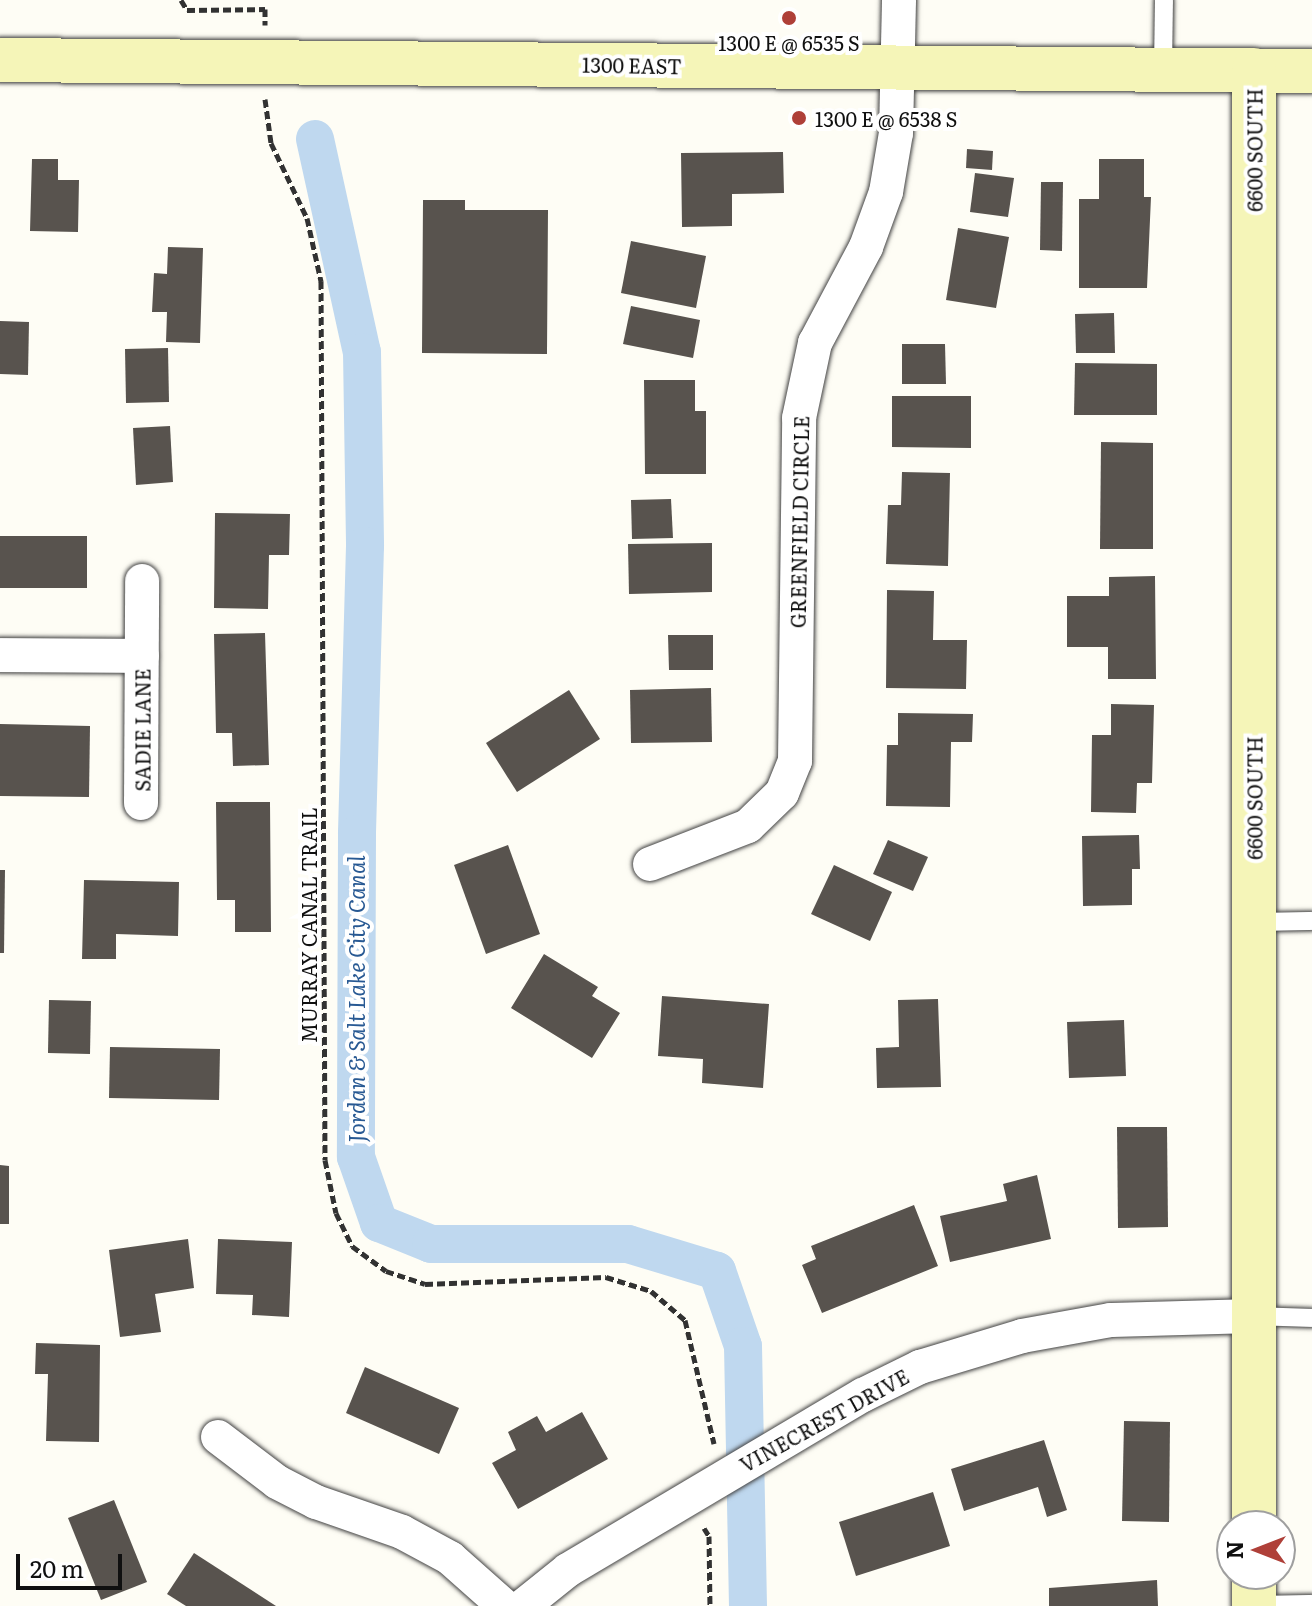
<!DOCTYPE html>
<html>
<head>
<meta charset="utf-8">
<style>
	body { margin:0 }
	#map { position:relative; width:1312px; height:1606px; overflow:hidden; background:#fefdf5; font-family:Literata,serif }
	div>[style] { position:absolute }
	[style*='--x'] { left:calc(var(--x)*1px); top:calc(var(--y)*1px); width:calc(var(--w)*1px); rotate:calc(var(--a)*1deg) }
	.canal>* { height:38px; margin:-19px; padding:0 19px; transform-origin:19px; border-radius:19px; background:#bfd8ef }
	.building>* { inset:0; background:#58534e }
	.path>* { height:5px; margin-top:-2.5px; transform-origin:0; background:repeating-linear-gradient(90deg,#323232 0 8px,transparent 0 12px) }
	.roads { filter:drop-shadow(0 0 2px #434343) drop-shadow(0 0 2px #434343) }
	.service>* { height:18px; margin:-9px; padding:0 9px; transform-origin:9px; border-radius:9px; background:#fff }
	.minor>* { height:34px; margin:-17px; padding:0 17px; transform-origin:17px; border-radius:17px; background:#fff }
	.secondary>* { height:44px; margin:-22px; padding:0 22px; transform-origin:22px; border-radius:22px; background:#f5f5b8 }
	.dots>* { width:22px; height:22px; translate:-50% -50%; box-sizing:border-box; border:4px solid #fff; border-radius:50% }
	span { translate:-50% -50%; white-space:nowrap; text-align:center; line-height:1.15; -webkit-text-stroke:8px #fff; paint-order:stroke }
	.poi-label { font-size:20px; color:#101010 }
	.left { translate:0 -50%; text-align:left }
	.street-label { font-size:20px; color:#101010 }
	.water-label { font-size:22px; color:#285993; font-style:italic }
	.north { position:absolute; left:1216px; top:1510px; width:80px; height:80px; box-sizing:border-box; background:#fff; border:2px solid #9f9f9f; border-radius:50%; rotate:270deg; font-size:22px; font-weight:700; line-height:32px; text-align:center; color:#101010 }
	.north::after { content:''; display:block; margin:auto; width:28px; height:36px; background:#af4039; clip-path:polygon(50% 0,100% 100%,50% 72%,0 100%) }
	.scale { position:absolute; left:16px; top:1554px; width:106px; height:36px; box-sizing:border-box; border:4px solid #101010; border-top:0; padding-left:10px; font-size:24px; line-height:28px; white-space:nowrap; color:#101010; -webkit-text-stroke:6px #fff; paint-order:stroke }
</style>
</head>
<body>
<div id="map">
	<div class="canal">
		<div style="--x:315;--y:139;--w:218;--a:77.6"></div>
		<div style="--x:362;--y:352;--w:194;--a:89.1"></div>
		<div style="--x:365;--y:546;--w:288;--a:91.6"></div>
		<div style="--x:357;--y:834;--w:323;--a:90.2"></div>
		<div style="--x:356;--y:1157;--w:70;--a:70.8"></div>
		<div style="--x:379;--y:1223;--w:56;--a:22"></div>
		<div style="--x:431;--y:1244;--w:197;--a:0"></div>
		<div style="--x:628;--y:1244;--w:93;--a:16.9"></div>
		<div style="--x:717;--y:1271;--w:79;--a:70.9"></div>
		<div style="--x:743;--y:1346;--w:260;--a:88.9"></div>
	</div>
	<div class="building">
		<div style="clip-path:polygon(967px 149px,993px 151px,992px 170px,966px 168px)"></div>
		<div style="clip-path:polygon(783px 152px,784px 193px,732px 194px,732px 226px,682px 227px,681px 153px)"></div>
		<div style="clip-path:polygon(32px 159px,58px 159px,58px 180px,79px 180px,78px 232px,30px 231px)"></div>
		<div style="clip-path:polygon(1099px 159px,1144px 159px,1144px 197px,1151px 197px,1147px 288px,1079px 288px,1079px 199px,1099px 199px)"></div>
		<div style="clip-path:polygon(975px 173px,1014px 178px,1008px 217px,970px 212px)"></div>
		<div style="clip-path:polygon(1041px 182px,1063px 182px,1062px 251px,1040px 250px)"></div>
		<div style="clip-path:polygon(423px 200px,465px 200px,465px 210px,548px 210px,547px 354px,422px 353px)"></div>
		<div style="clip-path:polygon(958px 228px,1009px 237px,996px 308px,946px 300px)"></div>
		<div style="clip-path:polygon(631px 241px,706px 256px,696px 308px,621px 293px)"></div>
		<div style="clip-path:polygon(168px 247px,203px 248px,200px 343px,166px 342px,167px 312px,152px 312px,154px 273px,167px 274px)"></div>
		<div style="clip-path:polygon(631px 306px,700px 320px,693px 358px,623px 344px)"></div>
		<div style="clip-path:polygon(1114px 313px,1115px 353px,1076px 353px,1075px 314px)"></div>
		<div style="clip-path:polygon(0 321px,29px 322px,28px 375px,0 374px)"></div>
		<div style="clip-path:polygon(902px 344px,945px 344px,946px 384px,902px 384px)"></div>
		<div style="clip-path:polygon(168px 348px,169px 402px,126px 403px,125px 349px)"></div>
		<div style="clip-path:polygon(1075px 363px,1157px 364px,1157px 415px,1074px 415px)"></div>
		<div style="clip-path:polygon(644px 380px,695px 380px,695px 411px,706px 411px,706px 474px,645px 474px)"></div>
		<div style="clip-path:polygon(892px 396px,971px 396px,971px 448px,892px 447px)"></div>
		<div style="clip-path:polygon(170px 426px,173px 482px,136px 485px,133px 428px)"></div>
		<div style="clip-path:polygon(1101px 442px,1153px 443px,1153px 549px,1100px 549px)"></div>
		<div style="clip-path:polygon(902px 472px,950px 473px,948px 566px,886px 564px,888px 505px,901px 505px)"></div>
		<div style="clip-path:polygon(671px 499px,673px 538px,632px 539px,631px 500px)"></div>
		<div style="clip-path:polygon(215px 513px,290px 514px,289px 555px,269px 555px,268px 609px,214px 608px)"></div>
		<div style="clip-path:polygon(0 536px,87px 536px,87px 588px,0 588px)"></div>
		<div style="clip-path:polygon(712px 543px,712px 592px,629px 594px,628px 544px)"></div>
		<div style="clip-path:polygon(1155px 576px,1156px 679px,1108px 679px,1108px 647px,1067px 647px,1067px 596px,1109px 596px,1109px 577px)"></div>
		<div style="clip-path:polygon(887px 590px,934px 591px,933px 640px,967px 640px,966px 689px,886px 688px)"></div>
		<div style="clip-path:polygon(265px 633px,269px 765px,233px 766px,232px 733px,216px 733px,214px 634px)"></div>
		<div style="clip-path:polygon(668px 635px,713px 635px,713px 670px,669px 670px)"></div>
		<div style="clip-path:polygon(711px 688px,712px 742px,631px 743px,630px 690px)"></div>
		<div style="clip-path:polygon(569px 690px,600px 739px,517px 792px,486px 743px)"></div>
		<div style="clip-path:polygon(1111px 704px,1154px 705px,1152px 783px,1137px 783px,1136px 813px,1091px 812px,1092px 735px,1111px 735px)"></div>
		<div style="clip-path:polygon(898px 713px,973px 714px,972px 742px,951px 742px,950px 807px,886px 806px,887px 745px,898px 745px)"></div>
		<div style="clip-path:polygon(0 724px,90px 726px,89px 797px,0 796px)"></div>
		<div style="clip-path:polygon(216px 802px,270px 802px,271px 932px,235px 932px,235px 900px,217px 900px)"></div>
		<div style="clip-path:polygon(1139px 835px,1140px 869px,1132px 869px,1132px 905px,1083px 906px,1082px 836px)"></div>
		<div style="clip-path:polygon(888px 840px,928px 857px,913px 891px,873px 874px)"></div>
		<div style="clip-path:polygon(508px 845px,540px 934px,486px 954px,454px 865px)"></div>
		<div style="clip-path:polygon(834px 865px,892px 892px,870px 941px,811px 914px)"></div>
		<div style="clip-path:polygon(0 870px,5px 870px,4px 953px,0 953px)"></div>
		<div style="clip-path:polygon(84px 880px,179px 882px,178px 936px,116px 934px,116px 959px,82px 959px)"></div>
		<div style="clip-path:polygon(544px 954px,598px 987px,592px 996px,620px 1013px,592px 1058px,511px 1008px)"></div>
		<div style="clip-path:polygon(662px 996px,769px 1004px,763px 1088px,702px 1083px,703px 1059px,658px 1056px)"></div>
		<div style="clip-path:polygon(938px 999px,941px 1087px,877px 1088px,876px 1048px,899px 1047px,898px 1000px)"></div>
		<div style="clip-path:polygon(49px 1000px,91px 1001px,90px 1054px,48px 1053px)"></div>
		<div style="clip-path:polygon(1124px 1020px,1126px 1076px,1069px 1078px,1067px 1022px)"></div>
		<div style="clip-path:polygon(110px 1047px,220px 1049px,219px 1100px,109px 1098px)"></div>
		<div style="clip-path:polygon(1117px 1127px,1167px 1127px,1168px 1227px,1118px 1228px)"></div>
		<div style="clip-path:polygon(0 1165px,9px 1166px,9px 1224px,0 1224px)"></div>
		<div style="clip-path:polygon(1037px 1175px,1051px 1239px,950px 1262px,940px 1216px,1007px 1201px,1003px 1184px)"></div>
		<div style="clip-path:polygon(914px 1205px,938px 1266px,822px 1313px,802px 1265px,816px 1259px,811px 1246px)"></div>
		<div style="clip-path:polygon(188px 1239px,194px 1288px,155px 1294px,161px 1332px,120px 1337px,109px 1250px)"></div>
		<div style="clip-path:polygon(218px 1239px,292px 1242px,289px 1317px,252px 1315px,253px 1295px,216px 1294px)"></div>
		<div style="clip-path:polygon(36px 1343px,100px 1345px,99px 1442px,46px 1441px,48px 1374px,35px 1374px)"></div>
		<div style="clip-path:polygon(365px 1367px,459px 1408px,439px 1454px,346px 1413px)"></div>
		<div style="clip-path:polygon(582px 1412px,608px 1459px,518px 1509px,492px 1463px,516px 1450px,508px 1432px,537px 1416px,546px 1432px)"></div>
		<div style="clip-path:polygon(1124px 1421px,1170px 1422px,1169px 1522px,1122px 1521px)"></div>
		<div style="clip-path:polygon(1044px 1440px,1067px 1510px,1047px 1517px,1038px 1487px,964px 1511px,951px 1469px)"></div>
		<div style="clip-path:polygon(933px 1492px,950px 1546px,856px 1576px,839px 1522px)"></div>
		<div style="clip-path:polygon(114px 1500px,147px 1582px,101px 1600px,68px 1518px)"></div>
		<div style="clip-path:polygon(194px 1553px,276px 1606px,186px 1606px,167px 1594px)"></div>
		<div style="clip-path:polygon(1157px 1580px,1158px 1606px,1049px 1606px,1049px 1588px)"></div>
	</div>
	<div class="path">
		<div style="--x:181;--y:0;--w:12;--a:59"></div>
		<div style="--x:187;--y:10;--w:78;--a:-0.7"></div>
		<div style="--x:265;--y:9;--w:16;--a:90"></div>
		<div style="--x:265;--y:99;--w:44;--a:82.2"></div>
		<div style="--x:271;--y:143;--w:83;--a:64.4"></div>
		<div style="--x:307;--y:218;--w:65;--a:77.5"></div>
		<div style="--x:321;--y:281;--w:879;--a:89.74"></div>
		<div style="--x:325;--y:1160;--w:54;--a:78.3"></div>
		<div style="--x:336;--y:1213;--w:37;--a:64"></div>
		<div style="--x:352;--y:1246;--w:42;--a:36.3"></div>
		<div style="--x:386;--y:1271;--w:41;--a:18.4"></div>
		<div style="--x:425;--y:1284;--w:181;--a:-2.2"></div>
		<div style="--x:606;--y:1277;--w:47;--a:17.3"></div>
		<div style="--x:651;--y:1291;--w:45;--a:40.5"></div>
		<div style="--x:685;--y:1320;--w:127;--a:76.8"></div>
		<div style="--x:704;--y:1528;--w:9;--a:58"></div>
		<div style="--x:709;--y:1536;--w:70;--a:89.2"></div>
	</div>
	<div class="roads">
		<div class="service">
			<div style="--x:1163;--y:69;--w:69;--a:-89.2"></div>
			<div style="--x:1254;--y:922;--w:58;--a:-1"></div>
			<div style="--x:1254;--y:1316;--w:58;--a:2"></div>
			<div style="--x:1254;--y:1605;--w:58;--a:-1"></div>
		</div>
		<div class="minor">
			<div style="--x:0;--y:655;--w:142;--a:0.4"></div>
			<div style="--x:141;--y:803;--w:222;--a:-89.7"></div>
			<div style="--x:650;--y:864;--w:105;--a:-21.2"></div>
			<div style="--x:748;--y:826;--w:47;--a:-44.1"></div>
			<div style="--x:782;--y:793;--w:35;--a:-68"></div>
			<div style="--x:795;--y:761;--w:343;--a:-89.3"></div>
			<div style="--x:799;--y:418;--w:77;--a:-78"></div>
			<div style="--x:815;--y:343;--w:109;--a:-62"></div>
			<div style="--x:866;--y:247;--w:59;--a:-70"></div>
			<div style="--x:886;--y:192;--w:60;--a:-80.4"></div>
			<div style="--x:896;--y:133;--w:133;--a:-88.7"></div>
			<div style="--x:218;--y:1437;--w:74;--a:37.3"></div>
			<div style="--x:277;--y:1482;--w:44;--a:27.1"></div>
			<div style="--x:316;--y:1502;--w:91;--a:19.2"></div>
			<div style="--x:402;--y:1532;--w:55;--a:28.4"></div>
			<div style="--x:450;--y:1558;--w:72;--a:41.6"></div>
			<div style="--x:523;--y:1606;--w:58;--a:-38.7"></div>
			<div style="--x:568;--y:1570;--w:343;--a:-30.7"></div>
			<div style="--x:863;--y:1395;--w:64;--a:-26.2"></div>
			<div style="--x:920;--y:1367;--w:107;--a:-16.9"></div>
			<div style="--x:1022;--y:1336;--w:90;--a:-10.2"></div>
			<div style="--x:1111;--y:1320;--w:143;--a:-1.6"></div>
		</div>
		<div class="secondary">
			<div style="--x:0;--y:60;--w:1312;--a:0.48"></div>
			<div style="--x:1254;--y:1526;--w:1456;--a:-90"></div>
			<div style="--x:1254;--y:1574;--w:32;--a:90"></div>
		</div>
	</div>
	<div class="dots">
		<div style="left:789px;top:18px;background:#af4039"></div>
		<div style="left:799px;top:118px;background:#af4039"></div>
	</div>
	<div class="poi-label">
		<span style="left:789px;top:42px">1300 E @ 6535 S</span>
		<span class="left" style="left:815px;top:118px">1300 E @ 6538 S</span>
	</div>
	<div class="street-label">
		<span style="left:632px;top:65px;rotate:1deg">1300 EAST</span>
		<span style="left:1254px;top:150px;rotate:-90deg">6600 SOUTH</span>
		<span style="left:799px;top:522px;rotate:-89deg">GREENFIELD CIRCLE</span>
		<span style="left:142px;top:730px;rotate:-90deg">SADIE LANE</span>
		<span style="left:1254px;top:798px;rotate:-90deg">6600 SOUTH</span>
		<span style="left:308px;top:925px;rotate:-90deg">MURRAY CANAL TRAIL</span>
		<span style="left:824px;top:1420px;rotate:-29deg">VINECREST DRIVE</span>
	</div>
	<div class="water-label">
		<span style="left:356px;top:999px;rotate:-90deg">Jordan &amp; Salt Lake City Canal</span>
	</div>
	<div class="north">N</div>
	<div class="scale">20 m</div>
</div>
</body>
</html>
